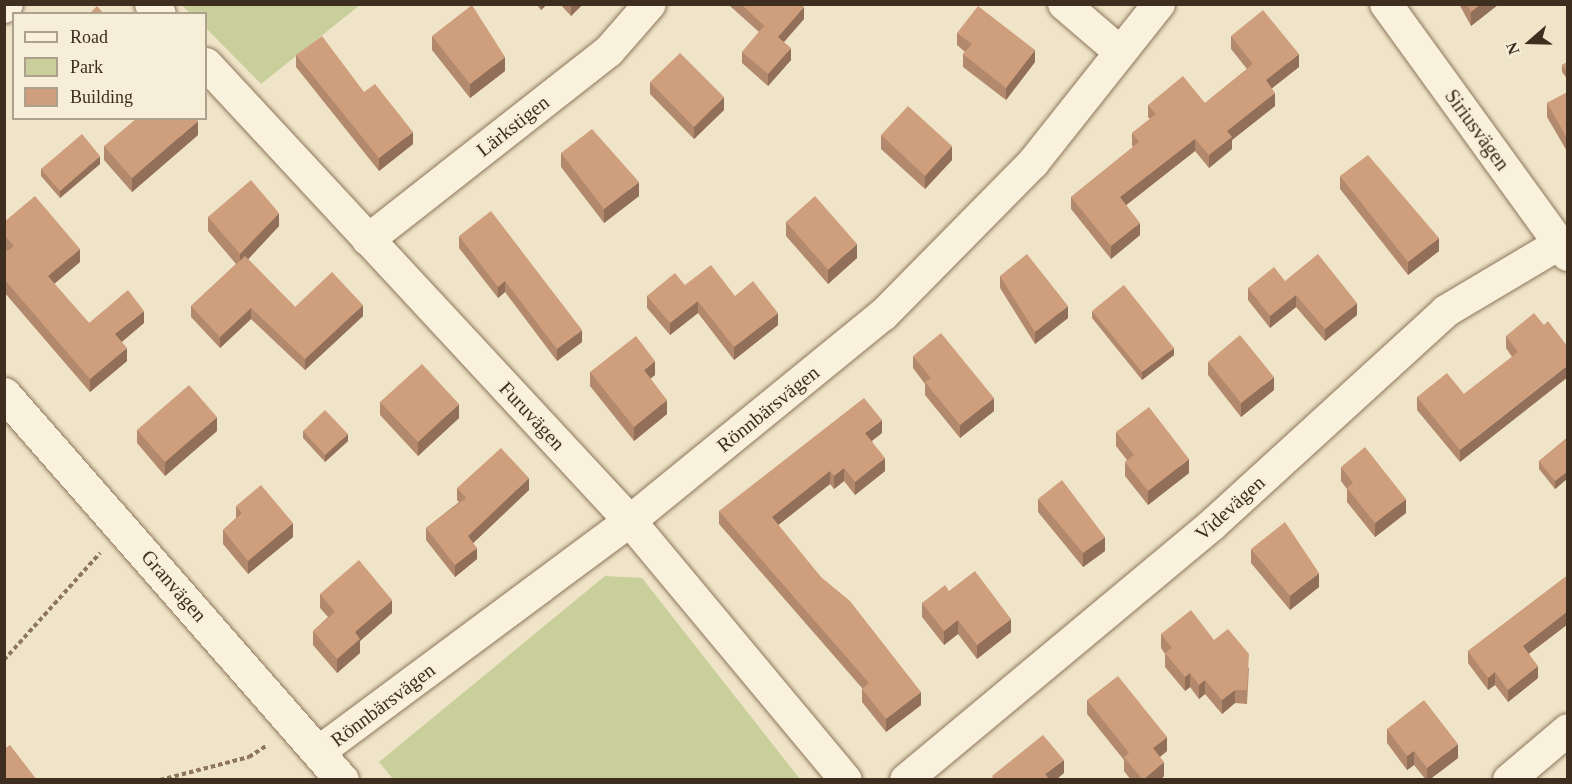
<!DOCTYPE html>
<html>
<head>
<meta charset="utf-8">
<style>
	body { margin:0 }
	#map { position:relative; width:1572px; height:784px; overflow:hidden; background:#f0e4c8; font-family:"Times New Roman",serif }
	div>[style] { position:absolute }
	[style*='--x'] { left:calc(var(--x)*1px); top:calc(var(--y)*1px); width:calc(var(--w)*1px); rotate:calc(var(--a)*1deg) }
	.green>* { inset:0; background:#c9cf9b }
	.path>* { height:4px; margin-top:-2px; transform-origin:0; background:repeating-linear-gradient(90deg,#8d765c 0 4.5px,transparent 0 7.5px) }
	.roads { filter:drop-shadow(0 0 2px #8d765c) drop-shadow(0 0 2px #8d765c) }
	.street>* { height:32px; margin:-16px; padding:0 16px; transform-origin:16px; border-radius:16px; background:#faf1dc }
	.secondary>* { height:33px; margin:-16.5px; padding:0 16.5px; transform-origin:16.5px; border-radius:16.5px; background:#faf1dc }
	.wall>* { inset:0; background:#b2896c }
	.shaded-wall>* { inset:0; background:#916f58 }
	.building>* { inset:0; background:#cf9f7d }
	span { translate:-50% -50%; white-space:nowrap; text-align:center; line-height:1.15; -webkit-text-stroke:4.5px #f7eed8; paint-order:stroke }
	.street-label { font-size:20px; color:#3d2e20 }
	.frame { position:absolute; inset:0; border:6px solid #3d2e20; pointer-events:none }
	.legend { position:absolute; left:12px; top:12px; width:195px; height:108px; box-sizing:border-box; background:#f7eed8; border:2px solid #ada18e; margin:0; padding:8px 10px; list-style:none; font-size:18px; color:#3d2e20 }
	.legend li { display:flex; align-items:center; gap:12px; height:30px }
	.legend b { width:30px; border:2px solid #ada18e }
	.north { position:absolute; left:1500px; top:12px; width:60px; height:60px; -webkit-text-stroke:4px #f7eed8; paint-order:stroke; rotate:250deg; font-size:16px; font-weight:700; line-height:24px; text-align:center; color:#3d2e20 }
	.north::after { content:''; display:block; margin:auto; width:21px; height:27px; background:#3d2e20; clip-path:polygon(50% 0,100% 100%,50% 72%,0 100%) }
</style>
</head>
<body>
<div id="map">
	<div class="green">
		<div style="clip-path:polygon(181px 5px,360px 5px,261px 84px,206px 28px,206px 14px,190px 13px)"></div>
		<div style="clip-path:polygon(605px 576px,642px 578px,800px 779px,393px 779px,379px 762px)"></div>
	</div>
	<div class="path">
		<div style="--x:4;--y:660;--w:144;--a:-48.1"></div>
		<div style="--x:160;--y:780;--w:92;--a:-14.5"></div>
		<div style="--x:249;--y:757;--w:20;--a:-33"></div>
	</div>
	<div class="roads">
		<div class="street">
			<div style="--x:151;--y:4;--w:13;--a:48"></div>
			<div style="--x:1064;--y:4;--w:74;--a:40.6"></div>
			<div style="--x:1386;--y:4;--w:310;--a:54.1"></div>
			<div style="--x:4;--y:7;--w:4;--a:-45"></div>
			<div style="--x:206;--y:64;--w:623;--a:47.15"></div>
			<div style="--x:630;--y:521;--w:337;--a:50.2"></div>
			<div style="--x:368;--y:240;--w:306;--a:-38.1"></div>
			<div style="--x:609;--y:51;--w:62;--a:-48.9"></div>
			<div style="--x:320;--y:751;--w:386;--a:-36.6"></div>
			<div style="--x:630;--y:521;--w:326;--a:-39.2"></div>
			<div style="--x:883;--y:315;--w:214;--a:-45.4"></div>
			<div style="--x:1033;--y:163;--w:203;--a:-51.6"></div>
			<div style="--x:906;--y:780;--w:398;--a:-39.8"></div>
			<div style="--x:1212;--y:525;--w:317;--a:-42.4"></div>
			<div style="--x:1446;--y:311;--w:131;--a:-30.7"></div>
			<div style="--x:1509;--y:780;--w:77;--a:-40.3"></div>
		</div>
		<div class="secondary">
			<div style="--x:4;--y:394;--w:513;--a:48.79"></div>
		</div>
	</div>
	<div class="wall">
		<div style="clip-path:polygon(536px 4px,547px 4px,541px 10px)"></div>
		<div style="clip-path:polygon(560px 4px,583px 4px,571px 16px)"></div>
		<div style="clip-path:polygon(730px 4px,801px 4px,804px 19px,783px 42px,791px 60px,768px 86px,742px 63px,742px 52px,759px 32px,730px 6px)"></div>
		<div style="clip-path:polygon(1459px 4px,1499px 4px,1471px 26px)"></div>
		<div style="clip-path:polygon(957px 33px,1035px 62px,1006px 100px,963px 67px,963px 54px,965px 52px,957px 45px)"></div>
		<div style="clip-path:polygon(432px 36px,505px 71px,470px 98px,432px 50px)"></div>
		<div style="clip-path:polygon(1231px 36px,1299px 67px,1272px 88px,1275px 106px,1232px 140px,1232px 149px,1209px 168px,1195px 151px,1126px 205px,1140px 235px,1111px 259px,1071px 209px,1071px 197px,1133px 147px,1132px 145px,1132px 133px,1150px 119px,1148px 117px,1148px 105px,1205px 103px,1247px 69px,1231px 49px)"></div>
		<div style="clip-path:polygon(296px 55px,364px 92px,413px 144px,379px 171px,296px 67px)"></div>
		<div style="clip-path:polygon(1568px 62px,1568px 80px,1562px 72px,1562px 65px)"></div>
		<div style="clip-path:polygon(650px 82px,724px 110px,694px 139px,650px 94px)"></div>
		<div style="clip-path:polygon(1568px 92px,1568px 153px,1547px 117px,1547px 103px)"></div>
		<div style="clip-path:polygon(198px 135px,132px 192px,104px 160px,104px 146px)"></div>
		<div style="clip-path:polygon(881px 135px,952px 160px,925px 189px,881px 149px)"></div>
		<div style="clip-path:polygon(561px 153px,639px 196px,604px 223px,561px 167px)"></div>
		<div style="clip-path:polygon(100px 164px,60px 198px,41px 176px,41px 169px)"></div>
		<div style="clip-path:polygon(1340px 176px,1439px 251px,1408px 275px,1340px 189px)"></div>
		<div style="clip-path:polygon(208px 217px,279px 226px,248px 259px,295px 307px,363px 316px,305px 370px,251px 319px,220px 348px,191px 317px,191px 306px,236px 264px,208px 231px)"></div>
		<div style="clip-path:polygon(4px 222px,80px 262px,54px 284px,89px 323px,144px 323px,122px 342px,127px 361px,90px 392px,4px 292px,4px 254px,7px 251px,4px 248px)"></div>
		<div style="clip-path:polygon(786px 222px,857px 258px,828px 284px,786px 236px)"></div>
		<div style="clip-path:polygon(459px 236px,582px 342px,557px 361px,505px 292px,498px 298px,459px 248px)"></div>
		<div style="clip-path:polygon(1000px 276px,1068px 318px,1035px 344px,1000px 288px)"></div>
		<div style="clip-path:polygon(1285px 281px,1357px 315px,1325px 341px,1296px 307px,1270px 328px,1248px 300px,1248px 288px)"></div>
		<div style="clip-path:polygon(685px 286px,735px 296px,778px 325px,734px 360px,698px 313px,670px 335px,647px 308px,647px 296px)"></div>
		<div style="clip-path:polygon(1092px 311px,1174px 355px,1142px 380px,1092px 318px)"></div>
		<div style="clip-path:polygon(1544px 325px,1460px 462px,1417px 410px,1417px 397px,1464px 394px,1512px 357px,1506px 348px,1506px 336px)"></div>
		<div style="clip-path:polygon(913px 356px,994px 411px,960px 438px,925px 395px,925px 384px,913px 368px)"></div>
		<div style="clip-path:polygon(1208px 362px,1274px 390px,1241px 417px,1208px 375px)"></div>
		<div style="clip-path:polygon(590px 372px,655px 375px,650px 378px,667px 414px,634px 441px,590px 386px)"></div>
		<div style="clip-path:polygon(380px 402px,459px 418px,418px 456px,380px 415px)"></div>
		<div style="clip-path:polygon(137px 430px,217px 431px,165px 476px,137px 443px)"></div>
		<div style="clip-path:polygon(303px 431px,348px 441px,325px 462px,303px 438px)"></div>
		<div style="clip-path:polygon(1116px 432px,1189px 473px,1148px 505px,1125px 476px,1125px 462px,1127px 460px,1116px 446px)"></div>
		<div style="clip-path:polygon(882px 433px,872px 441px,885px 471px,855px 495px,844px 481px,834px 489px,830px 484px,778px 525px,921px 705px,886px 732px,862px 702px,862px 688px,719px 524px,719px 511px)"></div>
		<div style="clip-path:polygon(1568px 437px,1568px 478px,1555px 489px,1539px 469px,1539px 461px)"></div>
		<div style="clip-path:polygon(1341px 467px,1406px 513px,1375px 537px,1347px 502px,1347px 489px,1341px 481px)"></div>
		<div style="clip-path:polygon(457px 488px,529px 490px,473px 543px,477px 559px,455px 577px,426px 540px,426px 528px,459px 502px,457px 500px)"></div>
		<div style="clip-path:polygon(1038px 499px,1105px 551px,1083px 567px,1038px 512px)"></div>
		<div style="clip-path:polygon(236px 506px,293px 537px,248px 574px,223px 544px,223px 530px,236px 518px)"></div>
		<div style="clip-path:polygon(1251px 549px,1319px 587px,1290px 610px,1251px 563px)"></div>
		<div style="clip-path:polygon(1568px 575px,1568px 624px,1529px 654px,1538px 678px,1508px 702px,1495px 685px,1488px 690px,1468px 663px,1468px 651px)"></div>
		<div style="clip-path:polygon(949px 591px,1011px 632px,977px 659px,958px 634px,944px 645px,922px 617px,922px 603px)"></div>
		<div style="clip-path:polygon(320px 594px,392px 613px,360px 641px,360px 653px,337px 673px,313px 645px,313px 631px,328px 617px,320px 608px)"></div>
		<div style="clip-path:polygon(1161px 634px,1214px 640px,1249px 668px,1247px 704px,1235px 703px,1222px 714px,1205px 694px,1199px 699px,1190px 687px,1185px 691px,1165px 667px,1165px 654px,1161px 648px)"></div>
		<div style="clip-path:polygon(1087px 700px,1167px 751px,1160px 757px,1164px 776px,1160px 780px,1131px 780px,1124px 771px,1124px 760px,1087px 714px)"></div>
		<div style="clip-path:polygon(1387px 729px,1458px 758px,1429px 780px,1426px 780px,1414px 765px,1407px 770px,1387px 743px)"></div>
	</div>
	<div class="shaded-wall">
		<div style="clip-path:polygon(541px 4px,547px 4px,541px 10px)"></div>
		<div style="clip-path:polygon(571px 4px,583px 4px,571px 16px)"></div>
		<div style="clip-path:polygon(1481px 4px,1499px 4px,1471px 26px,1471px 12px)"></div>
		<div style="clip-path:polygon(804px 7px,804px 19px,778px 49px,778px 37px)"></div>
		<div style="clip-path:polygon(791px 48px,791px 60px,768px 86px,768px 74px)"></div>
		<div style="clip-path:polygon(1035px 50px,1035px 62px,1006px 100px,1006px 88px)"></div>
		<div style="clip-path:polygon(1299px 54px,1299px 67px,1266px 93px,1266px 80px)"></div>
		<div style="clip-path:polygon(505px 57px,505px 71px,470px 98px,470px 84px)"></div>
		<div style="clip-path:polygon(1275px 93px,1275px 106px,1232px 140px,1232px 149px,1209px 168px,1209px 155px,1227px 131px)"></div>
		<div style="clip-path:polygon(724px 97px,724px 110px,694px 139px,694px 127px)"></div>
		<div style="clip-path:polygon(198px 121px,198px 135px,132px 192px,132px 178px)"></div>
		<div style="clip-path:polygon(413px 132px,413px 144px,379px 171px,379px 158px)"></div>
		<div style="clip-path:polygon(1195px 139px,1195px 151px,1120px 210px,1120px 197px)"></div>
		<div style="clip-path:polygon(952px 146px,952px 160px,925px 189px,925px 176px)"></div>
		<div style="clip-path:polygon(100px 156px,100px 164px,60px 198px,60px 191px)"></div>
		<div style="clip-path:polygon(639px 182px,639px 196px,604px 223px,604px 209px)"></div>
		<div style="clip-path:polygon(279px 213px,279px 226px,240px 268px,240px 254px)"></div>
		<div style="clip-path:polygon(1140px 223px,1140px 235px,1111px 259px,1111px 246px)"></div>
		<div style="clip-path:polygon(1439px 238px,1439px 251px,1408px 275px,1408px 262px)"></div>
		<div style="clip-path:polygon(857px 244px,857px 258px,828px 284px,828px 270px)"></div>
		<div style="clip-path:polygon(80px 249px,80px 262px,48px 289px,48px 276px)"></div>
		<div style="clip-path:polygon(505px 281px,505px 292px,498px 298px,498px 287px)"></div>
		<div style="clip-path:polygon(1296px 295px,1296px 307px,1270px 328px,1270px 316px)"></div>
		<div style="clip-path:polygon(698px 301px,698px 313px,670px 335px,670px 323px)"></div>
		<div style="clip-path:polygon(1357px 303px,1357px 315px,1325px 341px,1325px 329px)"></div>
		<div style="clip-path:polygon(363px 305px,363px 316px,305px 370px,305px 359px)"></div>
		<div style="clip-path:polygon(1068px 306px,1068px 318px,1035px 344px,1035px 332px)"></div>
		<div style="clip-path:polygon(251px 308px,251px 319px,220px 348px,220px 337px)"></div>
		<div style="clip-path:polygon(144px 311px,144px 323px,115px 347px,115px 334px)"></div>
		<div style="clip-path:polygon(778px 313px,778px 325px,734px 360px,734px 347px)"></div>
		<div style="clip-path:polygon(582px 330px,582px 342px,557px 361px,557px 349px)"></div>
		<div style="clip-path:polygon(127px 348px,127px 361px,90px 392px,90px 379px)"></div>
		<div style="clip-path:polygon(1174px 348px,1174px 355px,1142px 380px,1142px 372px)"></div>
		<div style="clip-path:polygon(655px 361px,655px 375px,644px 384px,644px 370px)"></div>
		<div style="clip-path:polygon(1568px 365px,1568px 377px,1460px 462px,1460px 450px)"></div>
		<div style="clip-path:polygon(1274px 377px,1274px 390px,1241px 417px,1241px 403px)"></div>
		<div style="clip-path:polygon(994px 398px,994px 411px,960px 438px,960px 425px)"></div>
		<div style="clip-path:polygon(667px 400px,667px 414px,634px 441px,634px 427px)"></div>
		<div style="clip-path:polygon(459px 404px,459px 418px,418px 456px,418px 442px)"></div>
		<div style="clip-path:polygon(217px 417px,217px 431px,165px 476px,165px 462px)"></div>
		<div style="clip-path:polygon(882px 420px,882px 433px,865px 446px,865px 433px)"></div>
		<div style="clip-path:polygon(348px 434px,348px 441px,325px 462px,325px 455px)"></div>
		<div style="clip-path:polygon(885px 458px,885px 471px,855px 495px,855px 482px)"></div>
		<div style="clip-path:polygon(1189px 459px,1189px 473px,1148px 505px,1148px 491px)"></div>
		<div style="clip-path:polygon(844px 468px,844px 481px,834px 489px,834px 476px)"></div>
		<div style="clip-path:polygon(830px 471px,830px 484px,772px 530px,772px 517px)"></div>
		<div style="clip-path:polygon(1568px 471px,1568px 478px,1555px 489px,1555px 481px)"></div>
		<div style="clip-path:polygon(529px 478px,529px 490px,468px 548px,468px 536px)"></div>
		<div style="clip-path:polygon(1406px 499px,1406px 513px,1375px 537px,1375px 523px)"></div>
		<div style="clip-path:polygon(293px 523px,293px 537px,248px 574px,248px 561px)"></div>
		<div style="clip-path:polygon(1105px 537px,1105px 551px,1083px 567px,1083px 553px)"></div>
		<div style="clip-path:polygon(477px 548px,477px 559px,455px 577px,455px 565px)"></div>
		<div style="clip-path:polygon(1319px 573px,1319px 587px,1290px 610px,1290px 596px)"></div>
		<div style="clip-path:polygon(392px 600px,392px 613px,360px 641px,360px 653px,337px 673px,337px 659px,355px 632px)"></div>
		<div style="clip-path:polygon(1568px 611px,1568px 624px,1523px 658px,1523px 646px)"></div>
		<div style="clip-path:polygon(1011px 619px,1011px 632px,977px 659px,977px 645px)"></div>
		<div style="clip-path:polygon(958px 620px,958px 634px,944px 645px,944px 631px)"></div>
		<div style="clip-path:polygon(1538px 666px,1538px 678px,1508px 702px,1508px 690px)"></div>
		<div style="clip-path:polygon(1495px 672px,1495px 685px,1488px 690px,1488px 678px)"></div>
		<div style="clip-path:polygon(1190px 673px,1190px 687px,1185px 691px,1185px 677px)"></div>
		<div style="clip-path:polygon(1205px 680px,1205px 694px,1199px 699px,1199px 685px)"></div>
		<div style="clip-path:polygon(1235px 690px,1235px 703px,1222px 714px,1222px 700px)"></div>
		<div style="clip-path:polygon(921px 692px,921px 705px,886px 732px,886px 719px)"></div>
		<div style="clip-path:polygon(1167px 737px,1167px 751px,1153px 762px,1153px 748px)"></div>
		<div style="clip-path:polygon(1458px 744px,1458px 758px,1429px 780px,1427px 780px,1427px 768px)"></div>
		<div style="clip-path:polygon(1414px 751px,1414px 765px,1407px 770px,1407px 756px)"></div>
		<div style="clip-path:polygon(1064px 760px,1064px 773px,1056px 780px,1045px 780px,1045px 774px)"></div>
		<div style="clip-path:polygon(1164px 762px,1164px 776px,1160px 780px,1143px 780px)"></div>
	</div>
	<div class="building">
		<div style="clip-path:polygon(741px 4px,801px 4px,804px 7px,778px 37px,791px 48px,768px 74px,742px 52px,764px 26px,770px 31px)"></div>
		<div style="clip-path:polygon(1467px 4px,1481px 4px,1471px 12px)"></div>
		<div style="clip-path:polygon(472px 5px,505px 57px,470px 84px,432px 36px)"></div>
		<div style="clip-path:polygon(97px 6px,104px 14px,89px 14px)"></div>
		<div style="clip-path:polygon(978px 6px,1035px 50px,1006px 88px,963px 54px,972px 44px,957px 33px)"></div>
		<div style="clip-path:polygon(1263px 10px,1299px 54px,1266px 80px,1275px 93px,1227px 131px,1232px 137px,1209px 155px,1195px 139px,1120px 197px,1140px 223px,1111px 246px,1071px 197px,1139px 142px,1132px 133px,1156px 114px,1148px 105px,1183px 76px,1205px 103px,1253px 64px,1231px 36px)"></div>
		<div style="clip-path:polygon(322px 36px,364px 92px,375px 84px,413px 132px,379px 158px,296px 55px)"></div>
		<div style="clip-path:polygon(680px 53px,724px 97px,694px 127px,650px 82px)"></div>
		<div style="clip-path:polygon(1568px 62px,1568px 73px,1562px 65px)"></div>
		<div style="clip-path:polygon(1568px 92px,1568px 140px,1547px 103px)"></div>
		<div style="clip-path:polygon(908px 106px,952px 146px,925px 176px,881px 135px)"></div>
		<div style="clip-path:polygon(137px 118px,196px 118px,198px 121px,132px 178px,104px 146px)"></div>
		<div style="clip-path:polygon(592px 129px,639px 182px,604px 209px,561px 153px)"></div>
		<div style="clip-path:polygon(82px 134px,100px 156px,60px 191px,41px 169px)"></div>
		<div style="clip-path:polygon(1368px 155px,1439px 238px,1408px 262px,1340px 176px)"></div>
		<div style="clip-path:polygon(251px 180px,279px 213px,240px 254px,208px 217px)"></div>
		<div style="clip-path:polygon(35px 196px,80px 249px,48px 276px,89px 323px,128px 290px,144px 311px,115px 334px,127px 348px,90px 379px,4px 279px,4px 254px,14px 246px,4px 235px,4px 222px)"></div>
		<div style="clip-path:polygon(815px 196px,857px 244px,828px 270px,786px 222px)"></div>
		<div style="clip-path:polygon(491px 211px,582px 330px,557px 349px,505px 281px,498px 287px,459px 236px)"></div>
		<div style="clip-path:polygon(1027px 254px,1068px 306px,1035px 332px,1000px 276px)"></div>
		<div style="clip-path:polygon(1318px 254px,1357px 303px,1325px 329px,1296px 295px,1270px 316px,1248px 288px,1274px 267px,1285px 281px)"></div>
		<div style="clip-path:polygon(245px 256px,295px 307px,332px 272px,363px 305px,305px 359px,251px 308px,220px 337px,191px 306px)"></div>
		<div style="clip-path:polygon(711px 265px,735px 296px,753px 281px,778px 313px,734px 347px,685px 285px)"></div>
		<div style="clip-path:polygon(675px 273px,698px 301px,670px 323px,647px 296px)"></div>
		<div style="clip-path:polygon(1124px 285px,1174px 348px,1142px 372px,1092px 311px)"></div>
		<div style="clip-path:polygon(1534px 313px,1544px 325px,1548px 321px,1568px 347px,1568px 365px,1460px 450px,1417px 397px,1447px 373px,1464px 394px,1518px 352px,1506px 336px)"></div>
		<div style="clip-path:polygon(941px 333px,994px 398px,960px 425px,925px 382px,931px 378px,913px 356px)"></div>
		<div style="clip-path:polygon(1240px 335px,1274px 377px,1241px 403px,1208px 362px)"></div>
		<div style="clip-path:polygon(636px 336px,655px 361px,644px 370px,667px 400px,634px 427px,590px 372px)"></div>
		<div style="clip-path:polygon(422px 364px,459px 404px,418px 442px,380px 402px)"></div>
		<div style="clip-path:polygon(189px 385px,217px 417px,165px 462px,137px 430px)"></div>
		<div style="clip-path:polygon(864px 398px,882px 420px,865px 433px,885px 458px,855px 482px,844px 468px,834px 476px,830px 471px,772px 517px,821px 577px,850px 601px,921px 692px,886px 719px,862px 689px,869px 683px,719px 511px)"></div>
		<div style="clip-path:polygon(1149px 407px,1189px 459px,1148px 491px,1125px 462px,1134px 455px,1116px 432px)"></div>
		<div style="clip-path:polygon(325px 410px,348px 434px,325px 455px,303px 431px)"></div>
		<div style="clip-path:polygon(1568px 437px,1568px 471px,1555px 481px,1539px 461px)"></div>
		<div style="clip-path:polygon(1365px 447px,1406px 499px,1375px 523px,1347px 488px,1353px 483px,1341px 467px)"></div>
		<div style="clip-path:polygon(501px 448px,529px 478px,468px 536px,477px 548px,455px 565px,426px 528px,466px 498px,457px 488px)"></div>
		<div style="clip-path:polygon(1062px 480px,1105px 537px,1083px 553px,1038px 499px)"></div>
		<div style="clip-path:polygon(261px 485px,293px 523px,248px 561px,223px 530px,242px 513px,236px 506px)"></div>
		<div style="clip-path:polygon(1285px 522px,1319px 573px,1290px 596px,1251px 549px)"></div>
		<div style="clip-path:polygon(359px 560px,392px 600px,355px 632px,360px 639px,337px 659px,313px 631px,335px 612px,320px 594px)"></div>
		<div style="clip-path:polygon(975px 571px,1011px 619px,977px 645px,958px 620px,944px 631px,922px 603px,945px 585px,949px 591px)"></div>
		<div style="clip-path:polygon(1568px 575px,1568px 611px,1523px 646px,1538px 666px,1508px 690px,1495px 672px,1488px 678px,1468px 651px)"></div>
		<div style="clip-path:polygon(1191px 610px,1214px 640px,1228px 629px,1249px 654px,1247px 690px,1235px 690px,1222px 700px,1205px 680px,1199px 685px,1190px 673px,1185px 677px,1165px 653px,1172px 648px,1161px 634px)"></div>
		<div style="clip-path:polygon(1118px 676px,1167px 737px,1153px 748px,1164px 762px,1143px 780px,1124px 757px,1129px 753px,1087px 700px)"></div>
		<div style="clip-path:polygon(1424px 700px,1458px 744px,1427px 768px,1414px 751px,1407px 756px,1387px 729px)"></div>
		<div style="clip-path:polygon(1043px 735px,1064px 760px,1045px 774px,1050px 780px,994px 780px,992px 776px)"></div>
		<div style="clip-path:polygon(10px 745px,37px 780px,4px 780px,4px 749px)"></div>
	</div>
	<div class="street-label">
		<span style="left:513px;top:126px;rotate:-38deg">Lärkstigen</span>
		<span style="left:1477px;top:130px;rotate:54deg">Siriusvägen</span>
		<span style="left:768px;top:409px;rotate:-39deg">Rönnbärsvägen</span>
		<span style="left:532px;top:416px;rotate:47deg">Furuvägen</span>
		<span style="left:1230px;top:508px;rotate:-42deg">Videvägen</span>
		<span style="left:174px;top:586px;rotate:49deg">Granvägen</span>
		<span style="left:383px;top:705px;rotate:-37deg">Rönnbärsvägen</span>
	</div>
	<div class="frame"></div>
	<ul class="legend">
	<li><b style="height:8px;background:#faf1dc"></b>Road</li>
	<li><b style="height:16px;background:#c9cf9b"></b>Park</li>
	<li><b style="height:16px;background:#cf9f7d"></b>Building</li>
	</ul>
	<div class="north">N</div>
</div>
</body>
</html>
